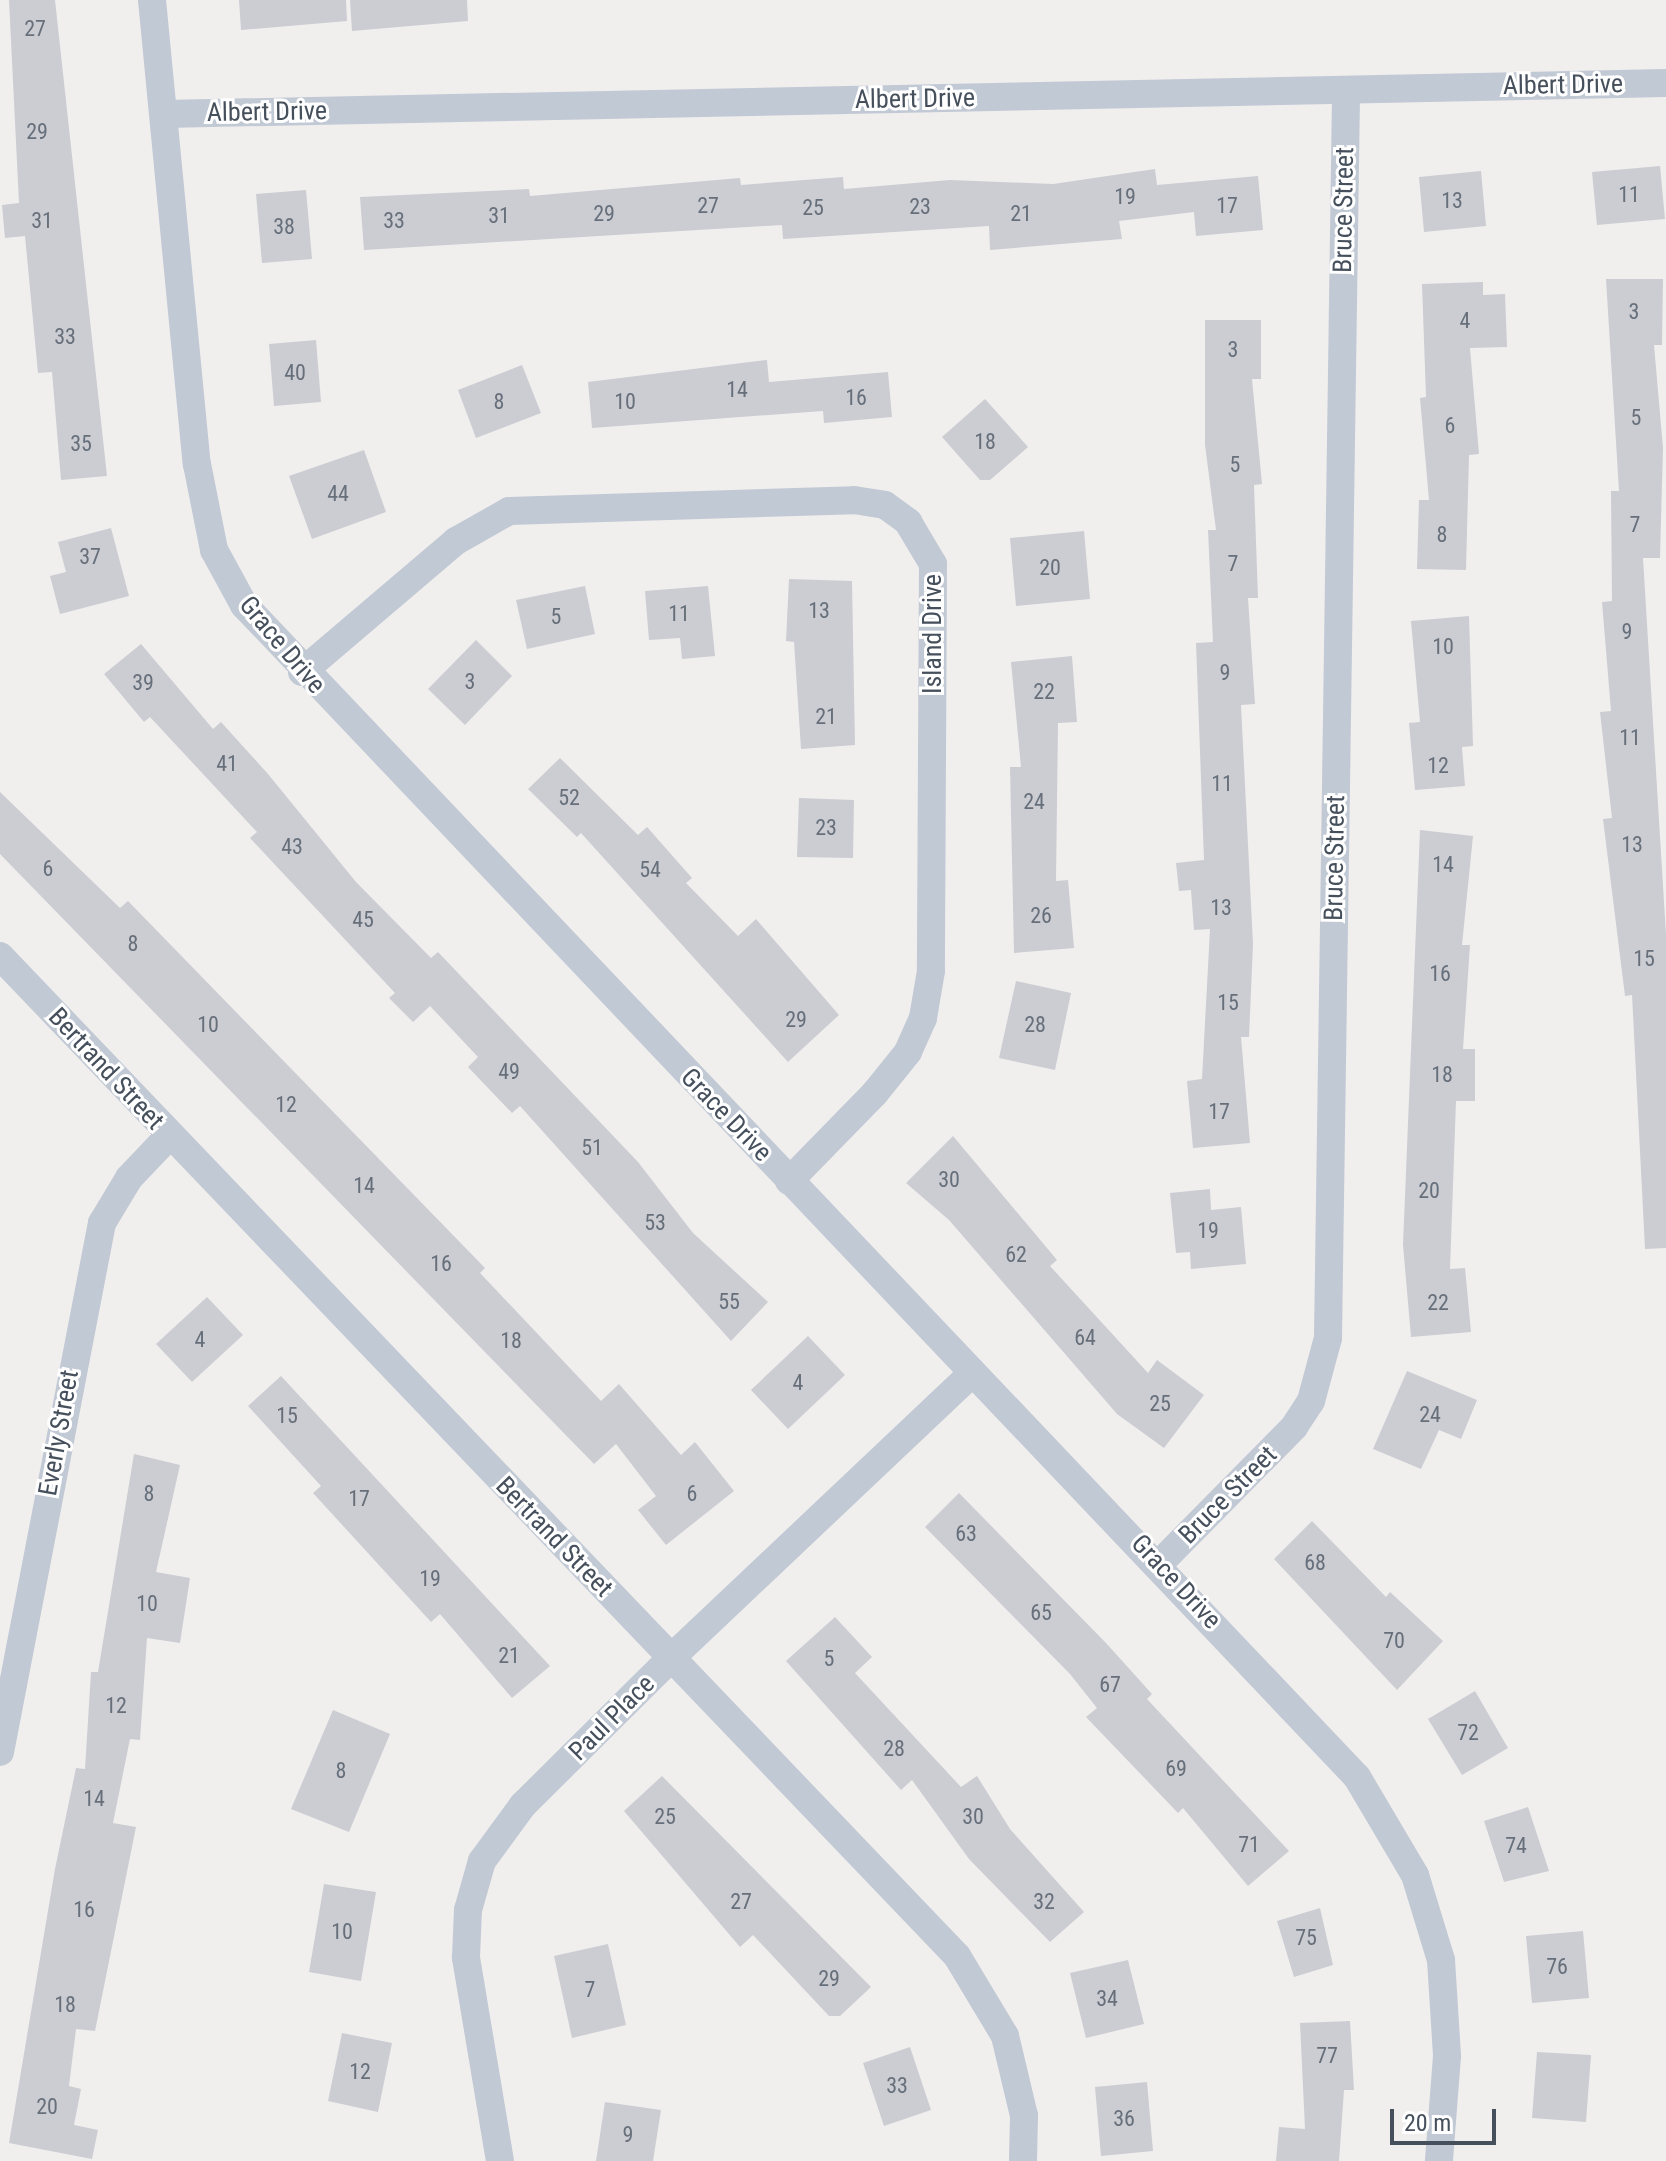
<!DOCTYPE html>
<html>
<head>
<meta charset="utf-8">
<style>
	body { margin:0 }
	#map { position:relative; width:1666px; height:2161px; overflow:hidden; background:#f1eeee; font-family:"Roboto Condensed",sans-serif }
	div>[style] { position:absolute }
	[style*='--x'] { left:calc(var(--x)*1px); top:calc(var(--y)*1px); width:calc(var(--w)*1px); rotate:calc(var(--a)*1deg) }
	.building>* { inset:0; background:#cbcdd3 }
	.street>* { height:28px; margin:-14px; padding:0 14px; transform-origin:14px; border-radius:14px; background:#c1c9d4 }
	span { translate:-50% -50%; white-space:nowrap; text-align:center; line-height:1.15; -webkit-text-stroke:6px #fff; paint-order:stroke }
	.number-label { font-size:22px; color:#676f7a }
	.number-label span { -webkit-text-stroke-width:0 }
	.street-label { font-size:26px; color:#46505c }
	.scale { position:absolute; left:1390px; top:2109px; width:106px; height:36px; box-sizing:border-box; border:4px solid #46505c; border-top:0; padding-left:10px; font-size:24px; line-height:28px; white-space:nowrap; color:#46505c; -webkit-text-stroke:6px #fff; paint-order:stroke }
</style>
</head>
<body>
<div id="map">
	<div class="building">
		<div style="clip-path:polygon(9px 0,55px 0,107px 476px,61px 480px,52px 372px,38px 373px,25px 236px,5px 238px,2px 205px,19px 203px)"></div>
		<div style="clip-path:polygon(239px 0,346px 0,347px 21px,241px 30px)"></div>
		<div style="clip-path:polygon(350px 0,467px 0,468px 21px,352px 31px)"></div>
		<div style="clip-path:polygon(1660px 166px,1665px 219px,1597px 225px,1592px 172px)"></div>
		<div style="clip-path:polygon(1155px 169px,1157px 185px,1258px 176px,1263px 230px,1196px 236px,1194px 212px,1119px 221px,1122px 239px,990px 250px,989px 226px,783px 239px,782px 225px,364px 250px,360px 197px,529px 189px,530px 196px,740px 178px,741px 185px,843px 177px,844px 189px,950px 180px,1053px 184px)"></div>
		<div style="clip-path:polygon(1481px 171px,1486px 226px,1424px 232px,1419px 177px)"></div>
		<div style="clip-path:polygon(306px 190px,312px 259px,262px 263px,256px 194px)"></div>
		<div style="clip-path:polygon(1606px 279px,1663px 279px,1662px 345px,1654px 345px,1663px 448px,1660px 558px,1643px 558px,1666px 935px,1666px 1248px,1645px 1249px,1632px 995px,1625px 996px,1603px 819px,1612px 818px,1600px 712px,1611px 711px,1602px 602px,1612px 601px,1611px 491px,1619px 491px)"></div>
		<div style="clip-path:polygon(1483px 282px,1483px 295px,1505px 294px,1507px 347px,1470px 348px,1479px 454px,1469px 455px,1466px 570px,1417px 569px,1419px 500px,1429px 500px,1420px 398px,1426px 397px,1422px 284px)"></div>
		<div style="clip-path:polygon(1205px 320px,1261px 320px,1261px 379px,1252px 379px,1262px 484px,1254px 485px,1258px 598px,1248px 598px,1255px 704px,1241px 705px,1253px 944px,1249px 1037px,1241px 1037px,1250px 1143px,1193px 1148px,1187px 1081px,1202px 1079px,1210px 929px,1194px 930px,1191px 890px,1179px 891px,1176px 863px,1204px 860px,1196px 643px,1213px 642px,1208px 530px,1216px 530px,1205px 445px)"></div>
		<div style="clip-path:polygon(316px 340px,321px 402px,274px 406px,269px 344px)"></div>
		<div style="clip-path:polygon(767px 360px,769px 382px,888px 372px,892px 417px,824px 423px,823px 411px,592px 428px,588px 382px)"></div>
		<div style="clip-path:polygon(522px 365px,541px 413px,476px 438px,458px 390px)"></div>
		<div style="clip-path:polygon(985px 399px,1028px 447px,990px 480px,980px 480px,942px 437px)"></div>
		<div style="clip-path:polygon(364px 450px,386px 512px,312px 539px,289px 476px)"></div>
		<div style="clip-path:polygon(111px 528px,129px 596px,60px 614px,50px 576px,66px 572px,58px 542px)"></div>
		<div style="clip-path:polygon(1084px 531px,1090px 599px,1016px 606px,1010px 538px)"></div>
		<div style="clip-path:polygon(789px 579px,852px 581px,855px 745px,801px 749px,794px 642px,786px 641px)"></div>
		<div style="clip-path:polygon(585px 586px,595px 634px,527px 649px,516px 600px)"></div>
		<div style="clip-path:polygon(708px 586px,715px 656px,682px 659px,680px 638px,649px 640px,645px 591px)"></div>
		<div style="clip-path:polygon(1469px 616px,1473px 746px,1462px 747px,1465px 786px,1415px 790px,1409px 723px,1420px 722px,1411px 621px)"></div>
		<div style="clip-path:polygon(476px 640px,512px 676px,465px 725px,428px 689px)"></div>
		<div style="clip-path:polygon(141px 644px,213px 729px,221px 722px,268px 774px,356px 882px,431px 958px,438px 952px,638px 1162px,693px 1233px,768px 1302px,731px 1341px,520px 1106px,512px 1113px,468px 1067px,478px 1057px,430px 1006px,413px 1022px,389px 998px,395px 993px,250px 838px,257px 832px,150px 717px,144px 722px,104px 674px)"></div>
		<div style="clip-path:polygon(1072px 656px,1077px 722px,1058px 723px,1056px 881px,1068px 880px,1074px 948px,1014px 953px,1010px 767px,1021px 767px,1011px 662px)"></div>
		<div style="clip-path:polygon(560px 758px,638px 835px,647px 827px,692px 878px,686px 883px,738px 936px,756px 919px,839px 1015px,788px 1062px,581px 833px,577px 837px,528px 789px)"></div>
		<div style="clip-path:polygon(0 792px,120px 908px,128px 901px,485px 1268px,480px 1273px,601px 1401px,619px 1384px,681px 1455px,695px 1442px,734px 1491px,666px 1545px,638px 1510px,656px 1496px,616px 1444px,594px 1464px,0 854px)"></div>
		<div style="clip-path:polygon(799px 798px,854px 800px,853px 858px,797px 857px)"></div>
		<div style="clip-path:polygon(1420px 830px,1473px 836px,1462px 945px,1470px 945px,1463px 1049px,1475px 1049px,1475px 1101px,1456px 1101px,1450px 1269px,1465px 1268px,1471px 1332px,1411px 1337px,1403px 1245px)"></div>
		<div style="clip-path:polygon(1016px 981px,1071px 993px,1055px 1070px,999px 1058px)"></div>
		<div style="clip-path:polygon(953px 1136px,1057px 1260px,1050px 1266px,1148px 1373px,1157px 1360px,1204px 1395px,1164px 1448px,1117px 1414px,949px 1220px,906px 1183px)"></div>
		<div style="clip-path:polygon(1210px 1189px,1211px 1210px,1241px 1207px,1246px 1264px,1191px 1269px,1190px 1252px,1176px 1253px,1170px 1193px)"></div>
		<div style="clip-path:polygon(207px 1297px,243px 1335px,192px 1382px,156px 1344px)"></div>
		<div style="clip-path:polygon(808px 1336px,845px 1375px,788px 1429px,751px 1390px)"></div>
		<div style="clip-path:polygon(1407px 1371px,1477px 1400px,1461px 1439px,1439px 1430px,1421px 1469px,1373px 1449px)"></div>
		<div style="clip-path:polygon(281px 1376px,550px 1666px,512px 1698px,440px 1614px,431px 1622px,313px 1493px,321px 1486px,248px 1406px)"></div>
		<div style="clip-path:polygon(134px 1454px,180px 1465px,156px 1572px,190px 1578px,180px 1643px,147px 1638px,140px 1740px,130px 1739px,113px 1823px,136px 1827px,95px 2031px,76px 2029px,69px 2086px,81px 2089px,74px 2125px,98px 2130px,92px 2159px,9px 2143px,55px 1869px,76px 1768px,85px 1769px,91px 1672px,98px 1672px)"></div>
		<div style="clip-path:polygon(959px 1493px,1106px 1643px,1152px 1694px,1147px 1699px,1289px 1851px,1248px 1886px,1183px 1808px,1178px 1813px,1086px 1717px,1097px 1708px,1070px 1674px,925px 1527px)"></div>
		<div style="clip-path:polygon(1312px 1521px,1386px 1597px,1390px 1592px,1443px 1641px,1397px 1690px,1274px 1559px)"></div>
		<div style="clip-path:polygon(835px 1617px,872px 1657px,855px 1673px,961px 1787px,977px 1776px,1010px 1829px,1084px 1912px,1050px 1942px,969px 1859px,912px 1780px,901px 1790px,786px 1661px)"></div>
		<div style="clip-path:polygon(1475px 1691px,1508px 1748px,1462px 1775px,1428px 1719px)"></div>
		<div style="clip-path:polygon(333px 1710px,390px 1734px,349px 1832px,291px 1809px)"></div>
		<div style="clip-path:polygon(662px 1776px,871px 1987px,840px 2016px,829px 2016px,753px 1935px,740px 1947px,624px 1811px)"></div>
		<div style="clip-path:polygon(1528px 1807px,1549px 1871px,1504px 1882px,1484px 1821px)"></div>
		<div style="clip-path:polygon(324px 1884px,376px 1892px,361px 1981px,309px 1972px)"></div>
		<div style="clip-path:polygon(1320px 1908px,1333px 1965px,1294px 1977px,1277px 1921px)"></div>
		<div style="clip-path:polygon(1583px 1931px,1589px 1998px,1532px 2003px,1526px 1936px)"></div>
		<div style="clip-path:polygon(608px 1944px,626px 2025px,572px 2038px,554px 1956px)"></div>
		<div style="clip-path:polygon(1128px 1960px,1144px 2024px,1086px 2038px,1070px 1973px)"></div>
		<div style="clip-path:polygon(1350px 2021px,1354px 2090px,1344px 2090px,1339px 2161px,1276px 2161px,1279px 2127px,1305px 2129px,1300px 2023px)"></div>
		<div style="clip-path:polygon(342px 2033px,392px 2043px,378px 2112px,328px 2101px)"></div>
		<div style="clip-path:polygon(910px 2047px,931px 2110px,884px 2126px,863px 2063px)"></div>
		<div style="clip-path:polygon(1537px 2052px,1591px 2055px,1586px 2122px,1532px 2118px)"></div>
		<div style="clip-path:polygon(1147px 2082px,1153px 2151px,1101px 2156px,1095px 2087px)"></div>
		<div style="clip-path:polygon(605px 2102px,661px 2110px,653px 2161px,596px 2161px)"></div>
	</div>
	<div class="street">
		<div style="--x:152;--y:0;--w:466;--a:84.5"></div>
		<div style="--x:197;--y:464;--w:88;--a:78.8"></div>
		<div style="--x:214;--y:550;--w:63;--a:61.4"></div>
		<div style="--x:244;--y:605;--w:1616;--a:46.48"></div>
		<div style="--x:1357;--y:1777;--w:114;--a:59.4"></div>
		<div style="--x:1415;--y:1875;--w:89;--a:73"></div>
		<div style="--x:1441;--y:1960;--w:96;--a:86.4"></div>
		<div style="--x:1447;--y:2056;--w:105;--a:94.4"></div>
		<div style="--x:164;--y:114;--w:1502;--a:-1.18"></div>
		<div style="--x:302;--y:672;--w:202;--a:-40.4"></div>
		<div style="--x:456;--y:541;--w:61;--a:-29.5"></div>
		<div style="--x:509;--y:511;--w:345;--a:-1.8"></div>
		<div style="--x:854;--y:500;--w:31;--a:9"></div>
		<div style="--x:885;--y:505;--w:29;--a:36"></div>
		<div style="--x:908;--y:522;--w:49;--a:59.2"></div>
		<div style="--x:933;--y:564;--w:407;--a:90.3"></div>
		<div style="--x:931;--y:971;--w:48;--a:99.7"></div>
		<div style="--x:923;--y:1018;--w:37;--a:114"></div>
		<div style="--x:908;--y:1052;--w:53;--a:128.8"></div>
		<div style="--x:875;--y:1093;--w:123;--a:134.3"></div>
		<div style="--x:0;--y:956;--w:1384;--a:46.26"></div>
		<div style="--x:957;--y:1956;--w:93;--a:59"></div>
		<div style="--x:1005;--y:2036;--w:82;--a:76.6"></div>
		<div style="--x:1024;--y:2116;--w:45;--a:91.3"></div>
		<div style="--x:1160;--y:1563;--w:191;--a:-45.4"></div>
		<div style="--x:1294;--y:1427;--w:31;--a:-57"></div>
		<div style="--x:1311;--y:1401;--w:65;--a:-74.9"></div>
		<div style="--x:1328;--y:1338;--w:1248;--a:-89.17"></div>
		<div style="--x:0;--y:1752;--w:539;--a:-79.09"></div>
		<div style="--x:102;--y:1223;--w:52;--a:-59"></div>
		<div style="--x:129;--y:1178;--w:58;--a:-46.4"></div>
		<div style="--x:500;--y:2161;--w:207;--a:-99.5"></div>
		<div style="--x:466;--y:1957;--w:47;--a:-87.6"></div>
		<div style="--x:468;--y:1910;--w:51;--a:-74.1"></div>
		<div style="--x:482;--y:1861;--w:69;--a:-53.8"></div>
		<div style="--x:523;--y:1805;--w:209;--a:-44.8"></div>
		<div style="--x:671;--y:1658;--w:415;--a:-43.4"></div>
	</div>
	<div class="number-label">
		<span style="left:35px;top:29px">27</span>
		<span style="left:37px;top:132px">29</span>
		<span style="left:1629px;top:195px">11</span>
		<span style="left:1125px;top:197px">19</span>
		<span style="left:1452px;top:201px">13</span>
		<span style="left:708px;top:206px">27</span>
		<span style="left:1227px;top:206px">17</span>
		<span style="left:920px;top:207px">23</span>
		<span style="left:813px;top:208px">25</span>
		<span style="left:604px;top:214px">29</span>
		<span style="left:1021px;top:214px">21</span>
		<span style="left:499px;top:216px">31</span>
		<span style="left:42px;top:221px">31</span>
		<span style="left:394px;top:221px">33</span>
		<span style="left:284px;top:227px">38</span>
		<span style="left:1634px;top:312px">3</span>
		<span style="left:1465px;top:321px">4</span>
		<span style="left:65px;top:337px">33</span>
		<span style="left:1233px;top:350px">3</span>
		<span style="left:295px;top:373px">40</span>
		<span style="left:737px;top:390px">14</span>
		<span style="left:856px;top:398px">16</span>
		<span style="left:499px;top:402px">8</span>
		<span style="left:625px;top:402px">10</span>
		<span style="left:1636px;top:418px">5</span>
		<span style="left:1450px;top:426px">6</span>
		<span style="left:985px;top:442px">18</span>
		<span style="left:81px;top:444px">35</span>
		<span style="left:1235px;top:465px">5</span>
		<span style="left:338px;top:494px">44</span>
		<span style="left:1635px;top:525px">7</span>
		<span style="left:1442px;top:535px">8</span>
		<span style="left:90px;top:557px">37</span>
		<span style="left:1233px;top:564px">7</span>
		<span style="left:1050px;top:568px">20</span>
		<span style="left:819px;top:611px">13</span>
		<span style="left:679px;top:614px">11</span>
		<span style="left:556px;top:617px">5</span>
		<span style="left:1627px;top:632px">9</span>
		<span style="left:1443px;top:647px">10</span>
		<span style="left:1225px;top:673px">9</span>
		<span style="left:470px;top:682px">3</span>
		<span style="left:143px;top:683px">39</span>
		<span style="left:1044px;top:692px">22</span>
		<span style="left:826px;top:717px">21</span>
		<span style="left:1630px;top:738px">11</span>
		<span style="left:227px;top:764px">41</span>
		<span style="left:1438px;top:766px">12</span>
		<span style="left:1222px;top:784px">11</span>
		<span style="left:569px;top:798px">52</span>
		<span style="left:1034px;top:802px">24</span>
		<span style="left:826px;top:828px">23</span>
		<span style="left:1632px;top:845px">13</span>
		<span style="left:292px;top:847px">43</span>
		<span style="left:1443px;top:865px">14</span>
		<span style="left:48px;top:869px">6</span>
		<span style="left:650px;top:870px">54</span>
		<span style="left:1221px;top:908px">13</span>
		<span style="left:1041px;top:916px">26</span>
		<span style="left:363px;top:920px">45</span>
		<span style="left:133px;top:944px">8</span>
		<span style="left:1644px;top:959px">15</span>
		<span style="left:1440px;top:974px">16</span>
		<span style="left:1228px;top:1003px">15</span>
		<span style="left:796px;top:1020px">29</span>
		<span style="left:208px;top:1025px">10</span>
		<span style="left:1035px;top:1025px">28</span>
		<span style="left:509px;top:1072px">49</span>
		<span style="left:1442px;top:1075px">18</span>
		<span style="left:286px;top:1105px">12</span>
		<span style="left:1219px;top:1112px">17</span>
		<span style="left:592px;top:1148px">51</span>
		<span style="left:949px;top:1180px">30</span>
		<span style="left:364px;top:1186px">14</span>
		<span style="left:1429px;top:1191px">20</span>
		<span style="left:655px;top:1223px">53</span>
		<span style="left:1208px;top:1231px">19</span>
		<span style="left:1016px;top:1255px">62</span>
		<span style="left:441px;top:1264px">16</span>
		<span style="left:729px;top:1302px">55</span>
		<span style="left:1438px;top:1303px">22</span>
		<span style="left:1085px;top:1338px">64</span>
		<span style="left:200px;top:1340px">4</span>
		<span style="left:511px;top:1341px">18</span>
		<span style="left:798px;top:1383px">4</span>
		<span style="left:1160px;top:1404px">25</span>
		<span style="left:1430px;top:1415px">24</span>
		<span style="left:287px;top:1416px">15</span>
		<span style="left:149px;top:1494px">8</span>
		<span style="left:692px;top:1494px">6</span>
		<span style="left:359px;top:1499px">17</span>
		<span style="left:966px;top:1534px">63</span>
		<span style="left:1315px;top:1563px">68</span>
		<span style="left:430px;top:1579px">19</span>
		<span style="left:147px;top:1604px">10</span>
		<span style="left:1041px;top:1613px">65</span>
		<span style="left:1394px;top:1641px">70</span>
		<span style="left:509px;top:1656px">21</span>
		<span style="left:829px;top:1659px">5</span>
		<span style="left:1110px;top:1685px">67</span>
		<span style="left:116px;top:1706px">12</span>
		<span style="left:1468px;top:1733px">72</span>
		<span style="left:894px;top:1749px">28</span>
		<span style="left:1176px;top:1769px">69</span>
		<span style="left:341px;top:1771px">8</span>
		<span style="left:94px;top:1799px">14</span>
		<span style="left:665px;top:1817px">25</span>
		<span style="left:973px;top:1817px">30</span>
		<span style="left:1249px;top:1845px">71</span>
		<span style="left:1516px;top:1846px">74</span>
		<span style="left:741px;top:1902px">27</span>
		<span style="left:1044px;top:1902px">32</span>
		<span style="left:84px;top:1910px">16</span>
		<span style="left:342px;top:1932px">10</span>
		<span style="left:1306px;top:1938px">75</span>
		<span style="left:1557px;top:1967px">76</span>
		<span style="left:829px;top:1979px">29</span>
		<span style="left:590px;top:1990px">7</span>
		<span style="left:1107px;top:1999px">34</span>
		<span style="left:65px;top:2005px">18</span>
		<span style="left:1327px;top:2056px">77</span>
		<span style="left:360px;top:2072px">12</span>
		<span style="left:897px;top:2086px">33</span>
		<span style="left:47px;top:2107px">20</span>
		<span style="left:1124px;top:2119px">36</span>
		<span style="left:628px;top:2135px">9</span>
	</div>
	<div class="street-label">
		<span style="left:1563px;top:85px;rotate:-1deg">Albert Drive</span>
		<span style="left:915px;top:99px;rotate:-1deg">Albert Drive</span>
		<span style="left:267px;top:112px;rotate:-1deg">Albert Drive</span>
		<span style="left:1344px;top:210px;rotate:-89deg">Bruce Street</span>
		<span style="left:933px;top:634px;rotate:-90deg">Island Drive</span>
		<span style="left:282px;top:645px;rotate:50deg">Grace Drive</span>
		<span style="left:1335px;top:858px;rotate:-89deg">Bruce Street</span>
		<span style="left:106px;top:1069px;rotate:47deg">Bertrand Street</span>
		<span style="left:726px;top:1115px;rotate:46deg">Grace Drive</span>
		<span style="left:59px;top:1433px;rotate:-80deg">Everly Street</span>
		<span style="left:1228px;top:1495px;rotate:-45deg">Bruce Street</span>
		<span style="left:554px;top:1537px;rotate:46deg">Bertrand Street</span>
		<span style="left:1176px;top:1582px;rotate:47deg">Grace Drive</span>
		<span style="left:612px;top:1718px;rotate:-45deg">Paul Place</span>
	</div>
	<div class="scale">20 m</div>
</div>
</body>
</html>
